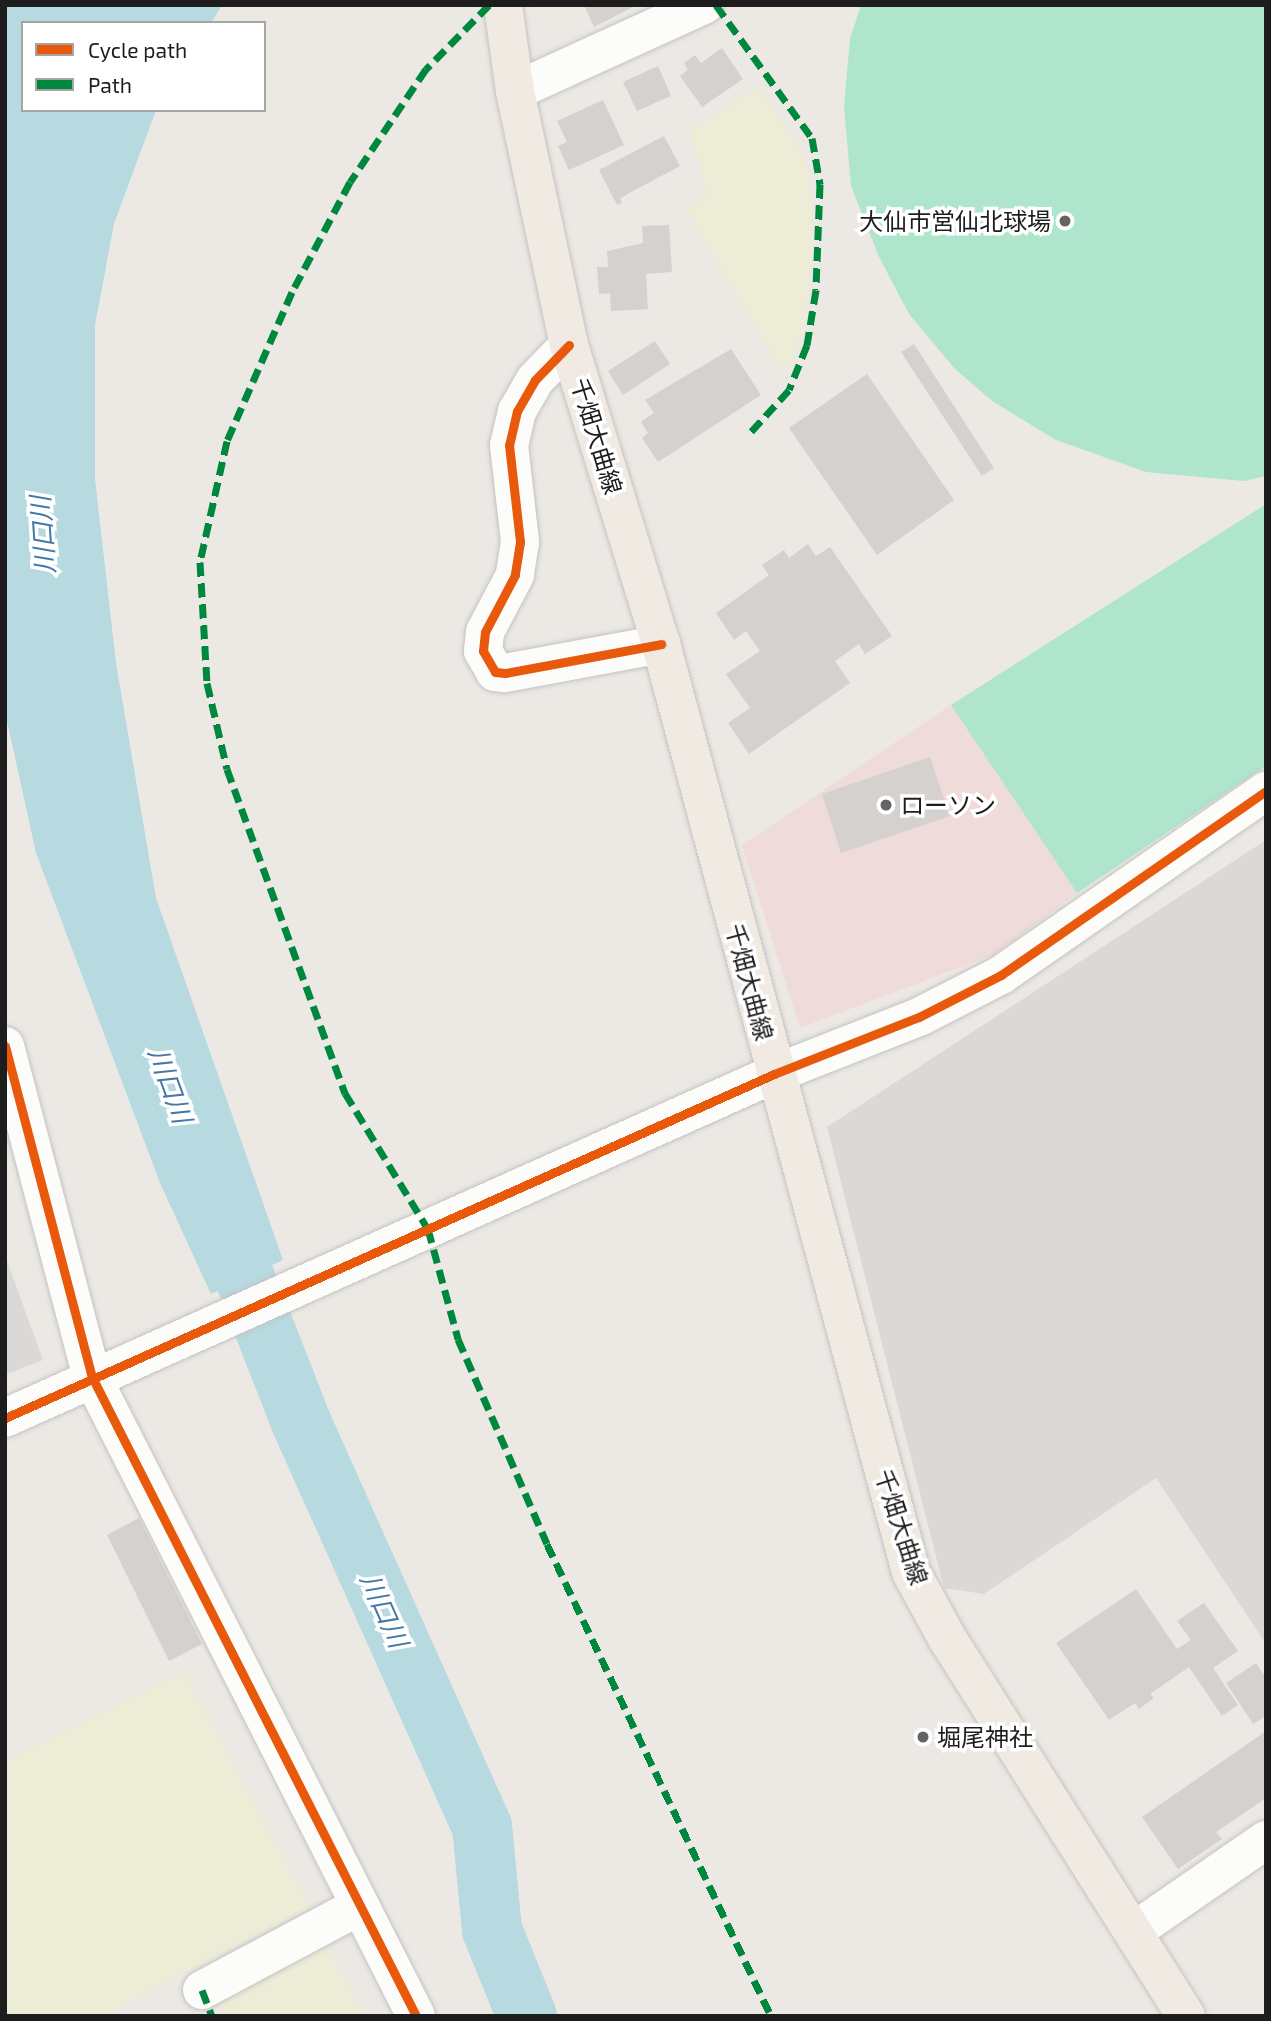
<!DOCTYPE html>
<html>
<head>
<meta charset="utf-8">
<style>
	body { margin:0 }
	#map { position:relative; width:1271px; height:2021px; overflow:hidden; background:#ece9e5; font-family:"Exo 2","Noto Sans JP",sans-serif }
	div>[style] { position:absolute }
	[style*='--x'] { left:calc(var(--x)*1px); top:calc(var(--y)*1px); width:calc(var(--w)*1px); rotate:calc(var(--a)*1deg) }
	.commercial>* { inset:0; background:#efdbd9 }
	.farmland>* { inset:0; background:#edecd7 }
	.pitch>* { inset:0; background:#aee5cc }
	.parking>* { inset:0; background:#dad9d7 }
	.water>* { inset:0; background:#b7d9e0 }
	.river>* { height:60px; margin:-30px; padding:0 30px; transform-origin:30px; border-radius:30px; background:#b7d9e0 }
	.building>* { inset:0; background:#d4d1ce }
	.roads { filter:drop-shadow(0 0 2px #c4c3c1) drop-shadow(0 0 2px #c4c3c1) }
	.minor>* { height:38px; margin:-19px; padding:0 19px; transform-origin:19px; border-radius:19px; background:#fcfcfb }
	.major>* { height:38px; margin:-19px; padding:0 19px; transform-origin:19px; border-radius:19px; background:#f0eae3 }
	.quiet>* { height:7px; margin-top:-3.5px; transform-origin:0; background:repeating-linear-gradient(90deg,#00873e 0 14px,transparent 0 21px) }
	.cycleway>* { height:9px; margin:-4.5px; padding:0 4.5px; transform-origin:4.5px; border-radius:4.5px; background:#e8590c }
	.dots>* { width:19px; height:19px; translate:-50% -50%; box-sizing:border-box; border:4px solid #fff; border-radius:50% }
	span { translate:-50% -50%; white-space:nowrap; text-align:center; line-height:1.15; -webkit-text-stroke:7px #fff; paint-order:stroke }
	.poi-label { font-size:24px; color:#1d1d1d }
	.right { translate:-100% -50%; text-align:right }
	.left { translate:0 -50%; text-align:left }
	.street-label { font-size:24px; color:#1d1d1d }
	.water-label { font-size:26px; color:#4379a8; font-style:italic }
	.frame { position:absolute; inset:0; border:7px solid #1d1d1d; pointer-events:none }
	.legend { position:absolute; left:21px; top:21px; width:245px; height:91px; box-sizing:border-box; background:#fff; border:2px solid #a5a5a5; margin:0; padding:9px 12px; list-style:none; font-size:21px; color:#1d1d1d }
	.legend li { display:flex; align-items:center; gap:14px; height:35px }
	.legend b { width:35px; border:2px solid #a5a5a5 }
</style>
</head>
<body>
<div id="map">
	<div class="commercial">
		<div style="clip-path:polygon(951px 705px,1077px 893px,995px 954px,800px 1028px,742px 845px)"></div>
	</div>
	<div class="farmland">
		<div style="clip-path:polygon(759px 87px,802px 152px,810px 177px,813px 234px,805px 325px,784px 375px,686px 209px,709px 196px,689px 131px)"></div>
		<div style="clip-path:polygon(184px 1672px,310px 1908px,101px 2016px,5px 2016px,5px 1761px)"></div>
		<div style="clip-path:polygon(326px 1944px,365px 2016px,226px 2016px,218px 1997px)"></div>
	</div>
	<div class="pitch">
		<div style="clip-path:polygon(861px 5px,1266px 5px,1266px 476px,1244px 481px,1146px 472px,1056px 440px,992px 401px,955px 369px,909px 314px,879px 257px,851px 186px,844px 106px,850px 39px)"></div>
		<div style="clip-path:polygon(1266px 504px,1266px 766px,1077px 893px,951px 705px)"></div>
	</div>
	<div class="parking">
		<div style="clip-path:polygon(1266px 840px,1266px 1644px,1156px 1478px,984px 1594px,944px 1588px,827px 1127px)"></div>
		<div style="clip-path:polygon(5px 1255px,43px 1360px,5px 1375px)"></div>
	</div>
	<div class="water">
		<div style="clip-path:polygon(5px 5px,222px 5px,211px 23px,23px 23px,23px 110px,156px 110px,114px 224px,95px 325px,95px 479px,116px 663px,156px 898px,283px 1260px,211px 1294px,160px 1183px,36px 853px,5px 712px)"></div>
	</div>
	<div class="river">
		<div style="--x:216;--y:1204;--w:234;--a:68.7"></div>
		<div style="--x:301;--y:1422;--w:443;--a:65.9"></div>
		<div style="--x:482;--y:1826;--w:104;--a:84.5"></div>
		<div style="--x:492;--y:1930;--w:93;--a:67.9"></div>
	</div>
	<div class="building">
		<div style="clip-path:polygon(584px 5px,637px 5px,594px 27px)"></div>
		<div style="clip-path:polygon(722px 48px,743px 79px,702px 107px,680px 76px,688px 70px,684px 63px,695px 55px,701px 63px)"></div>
		<div style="clip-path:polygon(658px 66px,671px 96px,637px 111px,623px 82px)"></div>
		<div style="clip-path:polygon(603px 100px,624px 145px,569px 170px,558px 146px,567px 142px,557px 121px)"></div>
		<div style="clip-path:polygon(664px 136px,680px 166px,620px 198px,622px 203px,617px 205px,599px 170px)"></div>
		<div style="clip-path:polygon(669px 225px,672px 272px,646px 274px,648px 309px,611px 311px,610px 293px,599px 294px,597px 267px,608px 267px,607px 251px,643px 243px,642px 226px)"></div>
		<div style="clip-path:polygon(655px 341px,670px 364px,623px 395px,608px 371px)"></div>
		<div style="clip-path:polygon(914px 344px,994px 468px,982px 476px,901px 352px)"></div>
		<div style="clip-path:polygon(731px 349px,761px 395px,658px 462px,642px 438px,648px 433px,641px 422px,654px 413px,645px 400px)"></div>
		<div style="clip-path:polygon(867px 374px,954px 500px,877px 555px,789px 428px)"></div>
		<div style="clip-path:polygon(808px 544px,816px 556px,830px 547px,892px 636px,865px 654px,859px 644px,835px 661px,850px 683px,749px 754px,728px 723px,750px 708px,726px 674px,760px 651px,746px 631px,734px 640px,716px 613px,769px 575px,762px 565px,784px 550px,789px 558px)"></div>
		<div style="clip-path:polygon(930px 757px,950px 816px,841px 853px,822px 794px)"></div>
		<div style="clip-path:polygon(139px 1518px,202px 1644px,169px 1661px,107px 1535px)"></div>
		<div style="clip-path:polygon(1136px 1589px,1177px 1649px,1191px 1640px,1177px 1621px,1204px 1603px,1238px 1651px,1213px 1668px,1238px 1705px,1222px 1716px,1189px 1667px,1150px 1694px,1154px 1698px,1139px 1709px,1135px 1703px,1109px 1720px,1056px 1643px)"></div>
		<div style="clip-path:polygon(1256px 1663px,1266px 1678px,1266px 1716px,1253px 1724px,1226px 1683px)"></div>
		<div style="clip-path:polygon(1266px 1731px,1266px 1798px,1216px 1832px,1222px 1839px,1178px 1869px,1142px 1817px)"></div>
	</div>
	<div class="roads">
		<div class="minor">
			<div style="--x:515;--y:91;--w:208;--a:-24.5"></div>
			<div style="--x:569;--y:345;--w:49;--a:134.2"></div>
			<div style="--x:535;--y:380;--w:36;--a:120"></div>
			<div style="--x:517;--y:411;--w:35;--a:103"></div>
			<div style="--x:509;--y:445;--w:98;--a:83.5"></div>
			<div style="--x:520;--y:542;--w:33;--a:99"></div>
			<div style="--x:515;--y:575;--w:64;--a:117.8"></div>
			<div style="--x:485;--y:632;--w:19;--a:96"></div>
			<div style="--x:483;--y:651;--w:24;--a:60"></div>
			<div style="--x:495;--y:672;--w:10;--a:6"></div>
			<div style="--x:505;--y:673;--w:159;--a:-10.5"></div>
			<div style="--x:5;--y:1046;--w:342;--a:75.3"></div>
			<div style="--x:92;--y:1377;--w:716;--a:63.11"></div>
			<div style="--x:5;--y:1418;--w:842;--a:-24.1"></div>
			<div style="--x:774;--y:1074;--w:156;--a:-21.5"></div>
			<div style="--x:919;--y:1017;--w:92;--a:-27.1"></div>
			<div style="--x:1001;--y:975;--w:323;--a:-34.8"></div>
			<div style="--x:1134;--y:1931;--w:160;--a:-34.6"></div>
			<div style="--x:202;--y:1990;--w:178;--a:-28.1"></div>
		</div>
		<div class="major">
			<div style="--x:503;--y:5;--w:87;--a:82.1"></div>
			<div style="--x:515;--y:91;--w:260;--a:78"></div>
			<div style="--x:569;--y:345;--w:313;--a:72.9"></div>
			<div style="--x:661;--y:644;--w:961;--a:74.92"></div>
			<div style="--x:911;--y:1572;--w:75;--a:61.4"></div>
			<div style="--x:947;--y:1638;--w:447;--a:57.7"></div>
		</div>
	</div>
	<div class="quiet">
		<div style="--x:489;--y:5;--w:90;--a:134.5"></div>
		<div style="--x:426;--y:69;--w:136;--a:123.9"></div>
		<div style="--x:350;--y:182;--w:124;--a:117.8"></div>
		<div style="--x:292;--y:292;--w:163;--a:113.6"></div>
		<div style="--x:227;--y:441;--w:124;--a:102.6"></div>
		<div style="--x:200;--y:562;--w:121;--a:86.7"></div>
		<div style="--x:207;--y:683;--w:88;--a:76.9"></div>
		<div style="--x:227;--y:769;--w:345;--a:70"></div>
		<div style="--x:345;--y:1093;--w:159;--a:58.6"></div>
		<div style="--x:428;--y:1229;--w:114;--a:74.7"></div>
		<div style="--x:458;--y:1339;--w:223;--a:66.5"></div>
		<div style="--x:547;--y:1544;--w:522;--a:64.61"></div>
		<div style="--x:716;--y:5;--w:164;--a:54.2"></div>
		<div style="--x:812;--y:138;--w:47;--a:80.1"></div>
		<div style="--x:820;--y:184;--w:106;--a:92.2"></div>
		<div style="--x:816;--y:290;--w:56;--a:99.3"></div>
		<div style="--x:807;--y:345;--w:48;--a:111.8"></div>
		<div style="--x:789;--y:390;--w:59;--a:132.3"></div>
		<div style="--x:202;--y:1990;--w:28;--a:69"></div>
	</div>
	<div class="cycleway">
		<div style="--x:569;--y:345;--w:49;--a:134.2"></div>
		<div style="--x:535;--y:380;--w:36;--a:120"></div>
		<div style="--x:517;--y:411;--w:35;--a:103"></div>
		<div style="--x:509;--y:445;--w:98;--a:83.5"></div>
		<div style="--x:520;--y:542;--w:33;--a:99"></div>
		<div style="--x:515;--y:575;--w:64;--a:117.8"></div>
		<div style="--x:485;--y:632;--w:19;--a:96"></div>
		<div style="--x:483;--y:651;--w:24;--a:60"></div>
		<div style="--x:495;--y:672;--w:10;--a:6"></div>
		<div style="--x:505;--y:673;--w:159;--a:-10.5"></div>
		<div style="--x:5;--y:1046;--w:342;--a:75.3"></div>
		<div style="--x:92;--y:1377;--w:716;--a:63.11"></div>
		<div style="--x:5;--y:1418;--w:842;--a:-24.1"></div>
		<div style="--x:774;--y:1074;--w:156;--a:-21.5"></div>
		<div style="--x:919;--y:1017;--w:92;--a:-27.1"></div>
		<div style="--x:1001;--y:975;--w:323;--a:-34.8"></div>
	</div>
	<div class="dots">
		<div style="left:1065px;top:221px;background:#656463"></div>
		<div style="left:886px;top:805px;background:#656463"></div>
		<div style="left:923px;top:1737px;background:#656463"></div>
	</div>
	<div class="poi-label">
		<span class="right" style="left:1051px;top:221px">大仙市営仙北球場</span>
		<span class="left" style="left:900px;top:805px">ローソン</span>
		<span class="left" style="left:937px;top:1737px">堀尾神社</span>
	</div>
	<div class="street-label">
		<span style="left:597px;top:436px;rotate:73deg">千畑大曲線</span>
		<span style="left:750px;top:982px;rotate:75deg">千畑大曲線</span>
		<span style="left:902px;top:1527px;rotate:72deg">千畑大曲線</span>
	</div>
	<div class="water-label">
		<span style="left:42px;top:535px;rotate:-94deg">川口川</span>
		<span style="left:171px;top:1085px;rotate:70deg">川口川</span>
		<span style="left:385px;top:1610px;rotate:66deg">川口川</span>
	</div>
	<div class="frame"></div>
	<ul class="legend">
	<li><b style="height:9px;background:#e8590c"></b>Cycle path</li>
	<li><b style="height:9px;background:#00873e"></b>Path</li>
	</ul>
</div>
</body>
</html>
